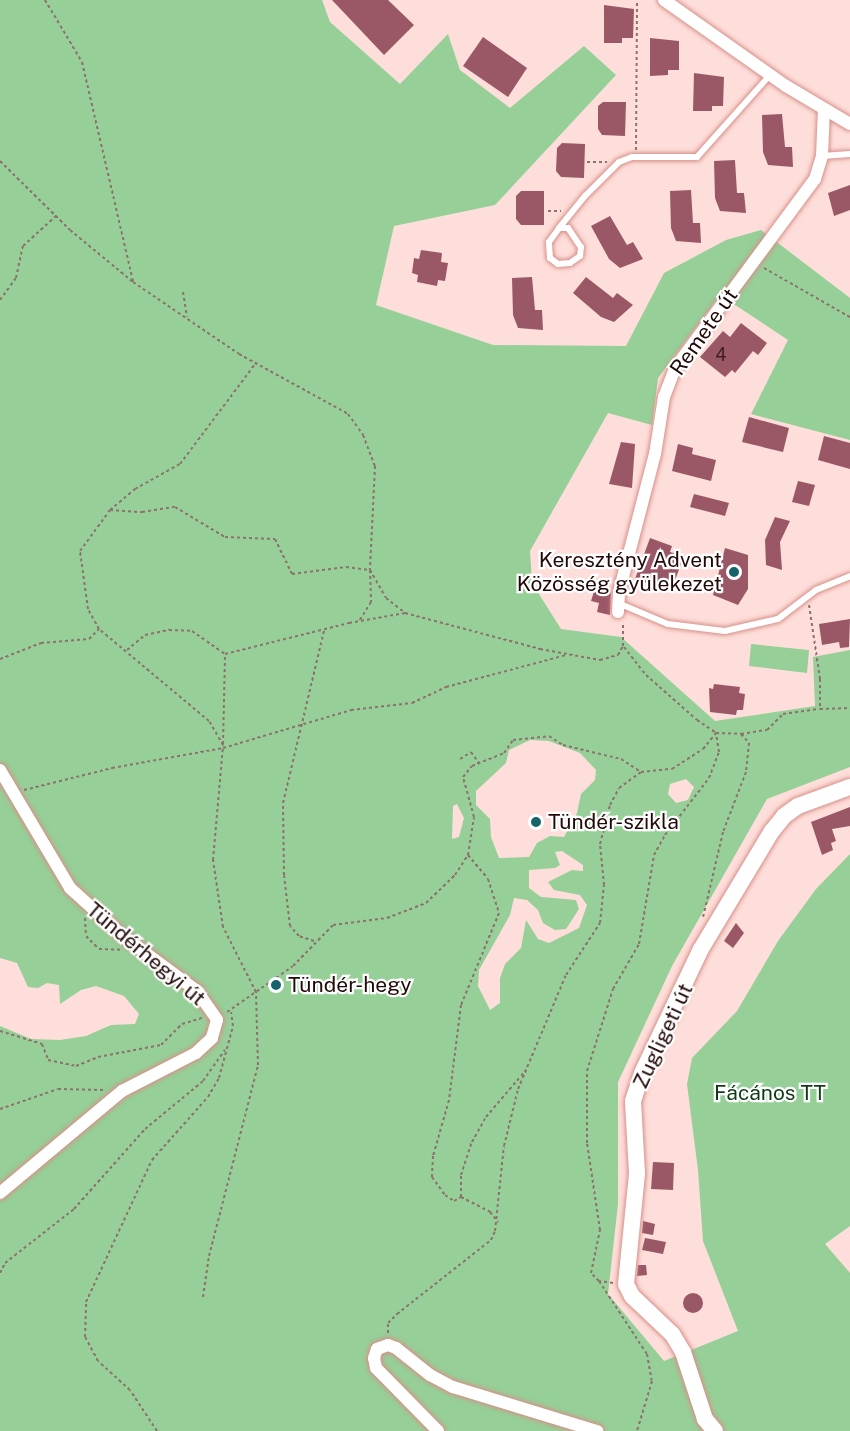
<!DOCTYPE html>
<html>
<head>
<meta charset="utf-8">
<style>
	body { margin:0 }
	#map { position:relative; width:850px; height:1431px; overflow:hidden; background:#fededa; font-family:"Public Sans",sans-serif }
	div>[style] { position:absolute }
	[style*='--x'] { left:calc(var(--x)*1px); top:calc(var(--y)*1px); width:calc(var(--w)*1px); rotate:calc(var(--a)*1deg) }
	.green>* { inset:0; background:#96cf98 }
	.building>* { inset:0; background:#9a5867 }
	.round { border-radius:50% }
	.path>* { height:2px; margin-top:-1px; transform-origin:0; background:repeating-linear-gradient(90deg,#8d716e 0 3px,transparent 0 6px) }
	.roads { filter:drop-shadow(0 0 2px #d88f88) drop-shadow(0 0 2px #d88f88) }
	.lane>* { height:6px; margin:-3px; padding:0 3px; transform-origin:3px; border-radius:3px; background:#fff }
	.street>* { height:12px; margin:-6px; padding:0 6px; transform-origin:6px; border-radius:6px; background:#fff }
	.secondary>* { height:16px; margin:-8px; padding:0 8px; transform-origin:8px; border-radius:8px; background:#fff }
	.dots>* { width:16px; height:16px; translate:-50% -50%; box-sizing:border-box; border:3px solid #fff; border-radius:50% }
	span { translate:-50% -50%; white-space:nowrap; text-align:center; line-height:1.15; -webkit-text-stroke:4.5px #fff; paint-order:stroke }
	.number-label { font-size:18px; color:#401d1f }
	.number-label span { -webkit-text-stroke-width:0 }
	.street-label { font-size:21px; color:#220907 }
	.poi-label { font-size:21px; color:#220907 }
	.right { translate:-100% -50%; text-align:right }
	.left { translate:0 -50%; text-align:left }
	.park-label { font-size:21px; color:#0f3a15 }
</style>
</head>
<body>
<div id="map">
	<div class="green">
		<div style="clip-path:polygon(evenodd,0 0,322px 0,330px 22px,400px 84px,448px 34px,460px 70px,510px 108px,584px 46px,616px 75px,495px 205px,394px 226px,376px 305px,493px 345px,626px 346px,664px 273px,726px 240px,761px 230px,850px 298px,850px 440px,751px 414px,788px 340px,720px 295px,658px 378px,652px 425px,608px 413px,530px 551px,532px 583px,561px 629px,621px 637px,715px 721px,815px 706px,813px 657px,850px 650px,850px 767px,767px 799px,672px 966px,618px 1082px,618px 1204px,608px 1294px,664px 1361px,738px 1331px,703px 1241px,698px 1170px,687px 1084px,692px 1058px,737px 1011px,778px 941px,816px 889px,850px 854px,850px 1226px,825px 1244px,850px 1273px,850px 1431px,0 1431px,0 1026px,31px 1039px,60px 1040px,86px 1036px,111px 1025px,135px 1024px,139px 1014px,124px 996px,96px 986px,81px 990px,60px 1004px,59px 985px,47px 983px,38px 988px,28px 987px,17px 963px,0 958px,0 0,530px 740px,549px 741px,580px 753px,596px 770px,595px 780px,581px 794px,577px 813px,564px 837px,550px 836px,537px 843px,529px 857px,499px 858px,491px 837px,490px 819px,476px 805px,476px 791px,506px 763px,509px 750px,530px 740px,0 0,686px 779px,694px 787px,688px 800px,676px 803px,668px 794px,670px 784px,686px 779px,0 0,457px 804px,464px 818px,459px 837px,452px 839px,453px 806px,457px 804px,0 0,562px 851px,583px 865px,583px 871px,572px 870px,548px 882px,554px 890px,580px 895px,587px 905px,579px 928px,549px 943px,538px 939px,526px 920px,521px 948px,505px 964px,500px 978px,500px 1003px,490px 1010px,478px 986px,479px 970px,510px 915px,514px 898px,527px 900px,538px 910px,543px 923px,555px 930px,566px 929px,579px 909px,576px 900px,541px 897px,529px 888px,529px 870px,555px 868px,560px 865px,555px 852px,562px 851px)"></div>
		<div style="clip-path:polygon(751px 644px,809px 650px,807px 673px,749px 666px)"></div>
	</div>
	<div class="building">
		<div style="clip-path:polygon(332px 0,388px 0,414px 25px,384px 55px)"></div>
		<div style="clip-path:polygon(604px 5px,634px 9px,633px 38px,622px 38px,622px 43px,604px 43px)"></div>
		<div style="clip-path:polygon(483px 37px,527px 68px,508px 97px,463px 66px)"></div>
		<div style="clip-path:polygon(650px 38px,679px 41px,679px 70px,668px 70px,668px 75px,650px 76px)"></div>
		<div style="clip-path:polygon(694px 73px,724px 77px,723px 106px,712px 106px,712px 111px,693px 111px)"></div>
		<div style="clip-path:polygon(603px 102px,626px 102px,625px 136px,602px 135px,598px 129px,598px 106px)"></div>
		<div style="clip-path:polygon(782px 114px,785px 147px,792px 147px,793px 167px,768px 165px,763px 152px,762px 115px)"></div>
		<div style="clip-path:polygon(562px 143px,585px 144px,584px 178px,561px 177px,556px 171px,557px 148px)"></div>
		<div style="clip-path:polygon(735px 160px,737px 193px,744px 193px,746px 213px,720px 211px,715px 198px,714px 161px)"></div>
		<div style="clip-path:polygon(850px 185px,850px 210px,834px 216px,828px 193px)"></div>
		<div style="clip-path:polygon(691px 190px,693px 223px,700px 223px,701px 243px,676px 241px,671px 228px,670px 191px)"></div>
		<div style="clip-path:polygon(521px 191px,544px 191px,544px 225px,521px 225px,516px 219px,516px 196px)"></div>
		<div style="clip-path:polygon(610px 216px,627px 245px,633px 242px,643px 259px,620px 268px,609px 259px,591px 226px)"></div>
		<div style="clip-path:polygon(421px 250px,442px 253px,441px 262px,448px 263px,445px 281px,438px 280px,437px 286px,417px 282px,418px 275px,412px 273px,414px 258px,419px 259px)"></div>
		<div style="clip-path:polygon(532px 277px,535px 310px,542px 310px,543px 330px,518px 328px,513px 315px,512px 278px)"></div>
		<div style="clip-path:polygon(586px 277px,613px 298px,617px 293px,633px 305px,614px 322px,601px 317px,573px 293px)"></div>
		<div style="clip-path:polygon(741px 323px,767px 343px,758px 355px,753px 351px,735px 373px,732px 370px,725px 377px,700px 357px,723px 331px,730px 337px)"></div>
		<div style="clip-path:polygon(749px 417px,789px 428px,783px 452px,742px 442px)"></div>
		<div style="clip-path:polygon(824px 436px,850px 443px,850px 469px,818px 460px)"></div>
		<div style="clip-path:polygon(621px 442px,635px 444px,632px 488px,609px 484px)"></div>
		<div style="clip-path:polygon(678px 444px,693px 448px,692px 454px,716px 460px,711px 481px,672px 471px)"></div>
		<div style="clip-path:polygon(798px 481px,815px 485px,809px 506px,792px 502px)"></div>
		<div style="clip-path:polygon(694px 494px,729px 503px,725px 516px,690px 507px)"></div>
		<div style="clip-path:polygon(775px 517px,790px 521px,780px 542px,782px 570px,766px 565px,765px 540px)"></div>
		<div style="clip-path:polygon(650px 538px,672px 546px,670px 552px,684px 556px,674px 583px,661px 578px,658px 587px,635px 579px)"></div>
		<div style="clip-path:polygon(725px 548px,748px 555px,748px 589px,738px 605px,713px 595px)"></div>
		<div style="clip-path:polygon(596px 585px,611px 590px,610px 615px,597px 612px,599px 603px,591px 601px)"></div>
		<div style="clip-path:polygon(850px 619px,849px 647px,840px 648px,839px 642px,822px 645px,819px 624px)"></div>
		<div style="clip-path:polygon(714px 684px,740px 687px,739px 693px,745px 694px,743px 710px,737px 710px,736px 715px,710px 712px,709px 688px,713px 689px)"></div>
		<div style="clip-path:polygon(850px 807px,850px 826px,832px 829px,836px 841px,831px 843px,833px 850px,822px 855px,811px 822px)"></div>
		<div style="clip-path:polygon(736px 923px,744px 933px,733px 948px,724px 941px)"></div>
		<div style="clip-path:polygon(653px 1162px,674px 1163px,673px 1190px,651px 1189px)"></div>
		<div style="clip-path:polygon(643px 1221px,655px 1224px,653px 1235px,642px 1233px)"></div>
		<div style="clip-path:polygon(645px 1238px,666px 1242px,663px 1254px,642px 1250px)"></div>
		<div style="clip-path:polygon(638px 1265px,646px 1265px,647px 1275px,637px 1276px)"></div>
		<div class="round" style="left:683px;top:1293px;width:20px;height:20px"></div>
	</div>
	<div class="path">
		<div style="--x:45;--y:0;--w:72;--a:59.2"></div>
		<div style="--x:82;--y:62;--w:226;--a:76.9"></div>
		<div style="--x:636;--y:150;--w:150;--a:-89.6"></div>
		<div style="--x:0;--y:161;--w:98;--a:44.6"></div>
		<div style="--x:70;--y:230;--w:82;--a:39.5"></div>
		<div style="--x:133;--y:282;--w:128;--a:34.2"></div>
		<div style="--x:239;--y:354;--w:124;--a:28.8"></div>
		<div style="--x:348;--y:414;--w:26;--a:54"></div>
		<div style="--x:363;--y:435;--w:33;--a:69"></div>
		<div style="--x:375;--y:466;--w:104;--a:92.8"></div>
		<div style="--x:370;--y:570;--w:32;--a:60"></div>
		<div style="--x:386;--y:598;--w:24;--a:38"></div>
		<div style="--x:405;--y:613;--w:140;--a:14.9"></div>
		<div style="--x:540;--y:649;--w:61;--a:10.4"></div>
		<div style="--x:600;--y:660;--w:19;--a:-16"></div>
		<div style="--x:618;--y:655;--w:10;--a:-61"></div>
		<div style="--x:623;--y:646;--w:24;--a:-90"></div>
		<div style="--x:587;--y:162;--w:20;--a:0"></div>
		<div style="--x:548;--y:211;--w:13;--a:0"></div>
		<div style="--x:764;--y:268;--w:99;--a:29.7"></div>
		<div style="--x:183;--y:292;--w:25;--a:81"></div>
		<div style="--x:0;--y:300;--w:27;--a:-54"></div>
		<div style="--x:16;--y:278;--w:33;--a:-78"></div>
		<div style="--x:23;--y:246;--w:46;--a:-42.4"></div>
		<div style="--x:110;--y:510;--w:32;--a:4"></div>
		<div style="--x:142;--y:512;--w:33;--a:-9"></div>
		<div style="--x:175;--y:507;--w:58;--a:31"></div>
		<div style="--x:225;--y:537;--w:50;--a:2.3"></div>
		<div style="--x:275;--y:539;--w:39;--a:64"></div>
		<div style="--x:292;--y:574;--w:54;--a:-7.4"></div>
		<div style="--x:346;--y:567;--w:24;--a:7"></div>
		<div style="--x:370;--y:570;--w:32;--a:88"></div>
		<div style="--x:371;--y:602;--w:22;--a:122"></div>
		<div style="--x:809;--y:605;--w:75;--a:81.5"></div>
		<div style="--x:820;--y:679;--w:30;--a:90"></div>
		<div style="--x:820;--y:709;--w:30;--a:-2"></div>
		<div style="--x:624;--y:647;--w:36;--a:52"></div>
		<div style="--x:646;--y:675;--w:68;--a:41.4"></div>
		<div style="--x:697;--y:720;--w:23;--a:34"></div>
		<div style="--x:716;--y:733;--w:25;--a:2"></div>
		<div style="--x:741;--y:734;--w:12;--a:48"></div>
		<div style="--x:749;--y:743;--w:29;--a:96"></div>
		<div style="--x:746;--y:772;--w:64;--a:111"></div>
		<div style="--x:723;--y:832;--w:87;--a:103.2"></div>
		<div style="--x:127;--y:650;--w:23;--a:-40"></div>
		<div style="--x:145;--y:635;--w:25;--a:-12"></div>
		<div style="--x:169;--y:630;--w:23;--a:2"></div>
		<div style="--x:192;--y:631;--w:40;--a:34.9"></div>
		<div style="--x:225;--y:654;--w:128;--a:-14"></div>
		<div style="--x:349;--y:623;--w:57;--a:-10.1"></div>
		<div style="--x:0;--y:659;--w:44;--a:-21.3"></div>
		<div style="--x:41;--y:643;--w:48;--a:-4.8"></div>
		<div style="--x:89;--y:639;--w:14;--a:-45"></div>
		<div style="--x:741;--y:734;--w:26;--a:-9"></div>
		<div style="--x:767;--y:730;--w:23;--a:-45"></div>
		<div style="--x:783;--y:714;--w:37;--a:-8"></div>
		<div style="--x:223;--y:744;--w:90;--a:-88.7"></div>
		<div style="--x:460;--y:759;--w:13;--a:-32"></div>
		<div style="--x:471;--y:752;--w:14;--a:54"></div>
		<div style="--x:24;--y:790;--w:91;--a:-14"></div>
		<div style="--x:112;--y:768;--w:113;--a:-10.2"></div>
		<div style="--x:223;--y:748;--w:134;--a:-16.5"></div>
		<div style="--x:351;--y:710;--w:61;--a:-6.5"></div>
		<div style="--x:412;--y:703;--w:38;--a:-25"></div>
		<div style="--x:446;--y:687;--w:124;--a:-14.9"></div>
		<div style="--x:468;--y:855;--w:38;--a:-81"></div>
		<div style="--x:474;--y:817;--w:41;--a:-105.4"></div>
		<div style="--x:463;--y:777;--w:14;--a:-51"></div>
		<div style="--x:472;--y:766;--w:35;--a:-22"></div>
		<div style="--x:504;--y:753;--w:16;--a:-55"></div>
		<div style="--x:513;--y:740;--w:36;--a:-6"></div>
		<div style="--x:549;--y:736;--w:17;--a:33"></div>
		<div style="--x:563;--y:745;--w:60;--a:13.6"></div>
		<div style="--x:621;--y:759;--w:24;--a:33"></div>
		<div style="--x:85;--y:918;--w:18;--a:87"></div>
		<div style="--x:86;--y:936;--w:18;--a:45"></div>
		<div style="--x:99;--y:949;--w:23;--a:2"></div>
		<div style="--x:314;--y:941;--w:16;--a:-162"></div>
		<div style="--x:299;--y:936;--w:13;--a:-132"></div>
		<div style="--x:290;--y:926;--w:51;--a:-96.7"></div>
		<div style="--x:284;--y:875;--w:72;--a:-90.8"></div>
		<div style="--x:283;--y:803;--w:177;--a:-76.6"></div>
		<div style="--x:227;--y:1012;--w:80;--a:-34.9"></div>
		<div style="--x:293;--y:966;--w:57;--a:-45.7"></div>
		<div style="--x:333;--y:925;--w:54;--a:-7.4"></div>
		<div style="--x:387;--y:918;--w:42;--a:-21"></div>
		<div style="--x:426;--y:903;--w:40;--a:-44"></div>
		<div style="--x:455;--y:875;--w:24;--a:-57"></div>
		<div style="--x:468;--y:855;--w:31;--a:50"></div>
		<div style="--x:488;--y:879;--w:36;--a:72"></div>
		<div style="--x:499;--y:913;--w:100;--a:112.4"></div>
		<div style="--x:461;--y:1005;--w:96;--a:97.2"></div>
		<div style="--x:449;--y:1100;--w:58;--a:105.9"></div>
		<div style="--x:433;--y:1156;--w:21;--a:93"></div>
		<div style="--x:432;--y:1177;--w:22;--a:54"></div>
		<div style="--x:445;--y:1195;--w:11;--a:34"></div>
		<div style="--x:454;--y:1201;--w:8;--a:-30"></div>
		<div style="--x:461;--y:1197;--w:33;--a:27"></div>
		<div style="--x:490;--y:1212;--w:13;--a:51"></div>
		<div style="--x:0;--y:1031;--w:44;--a:17.2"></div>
		<div style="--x:42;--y:1044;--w:17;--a:69"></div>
		<div style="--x:48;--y:1060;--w:29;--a:12"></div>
		<div style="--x:76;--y:1066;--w:24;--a:-22"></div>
		<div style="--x:98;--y:1057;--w:64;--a:-10.8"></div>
		<div style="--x:161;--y:1045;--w:30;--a:-45"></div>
		<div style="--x:182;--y:1024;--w:21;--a:-17"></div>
		<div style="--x:0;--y:1109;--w:61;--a:-19"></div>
		<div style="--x:58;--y:1089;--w:46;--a:1.2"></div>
		<div style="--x:461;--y:1197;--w:22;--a:-90"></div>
		<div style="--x:461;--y:1175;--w:35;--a:-72"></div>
		<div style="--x:472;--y:1142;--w:29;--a:-61"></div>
		<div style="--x:486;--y:1117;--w:62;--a:-49.6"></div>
		<div style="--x:0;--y:1273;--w:11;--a:-63"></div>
		<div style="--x:5;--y:1263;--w:88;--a:-38"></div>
		<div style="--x:74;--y:1209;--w:107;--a:-48.4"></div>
		<div style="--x:145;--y:1129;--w:75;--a:-39.6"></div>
		<div style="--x:203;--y:1081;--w:38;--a:-55"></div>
		<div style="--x:599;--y:1281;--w:87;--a:56.7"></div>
		<div style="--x:647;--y:1354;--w:27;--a:80"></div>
		<div style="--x:652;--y:1381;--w:52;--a:106.7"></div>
		<div style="--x:613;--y:1283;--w:14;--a:-172"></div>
		<div style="--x:599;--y:1281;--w:11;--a:-135"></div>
		<div style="--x:591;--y:1273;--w:44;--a:-78.2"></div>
		<div style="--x:600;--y:1230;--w:88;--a:-98.5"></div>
		<div style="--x:587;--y:1143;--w:72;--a:-90"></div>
		<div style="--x:587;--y:1071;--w:86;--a:-72.4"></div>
		<div style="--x:613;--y:989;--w:52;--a:-60"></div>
		<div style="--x:639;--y:944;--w:90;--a:-80.4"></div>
		<div style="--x:654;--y:855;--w:23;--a:-61"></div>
		<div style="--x:665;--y:835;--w:72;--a:-52.3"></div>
		<div style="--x:709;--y:778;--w:28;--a:-69"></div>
		<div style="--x:719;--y:752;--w:19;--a:-99"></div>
		<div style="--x:203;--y:1297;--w:41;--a:-81.7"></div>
		<div style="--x:209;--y:1256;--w:197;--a:-75.6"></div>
		<div style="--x:258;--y:1065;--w:73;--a:-91.6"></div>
		<div style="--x:256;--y:992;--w:73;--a:-116.9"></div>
		<div style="--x:223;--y:927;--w:68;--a:-98.5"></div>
		<div style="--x:213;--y:860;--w:115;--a:-85"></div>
		<div style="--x:223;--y:745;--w:28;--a:-120"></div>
		<div style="--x:209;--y:721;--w:143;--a:-140.1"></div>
		<div style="--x:99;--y:629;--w:23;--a:-119"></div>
		<div style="--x:88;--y:609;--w:59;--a:-97.9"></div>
		<div style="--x:80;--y:551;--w:51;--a:-53.8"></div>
		<div style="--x:110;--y:510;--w:33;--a:-40"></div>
		<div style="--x:135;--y:489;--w:51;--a:-29.1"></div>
		<div style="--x:180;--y:464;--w:125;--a:-53.1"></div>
		<div style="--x:388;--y:1333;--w:10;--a:-90"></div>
		<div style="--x:388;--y:1323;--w:13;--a:-45"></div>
		<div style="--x:397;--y:1314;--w:120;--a:-38.2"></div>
		<div style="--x:491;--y:1240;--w:10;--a:-66"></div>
		<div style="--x:495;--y:1231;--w:85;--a:-84"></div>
		<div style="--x:504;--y:1146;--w:59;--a:-76.2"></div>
		<div style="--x:518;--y:1089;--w:124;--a:-67.2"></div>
		<div style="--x:566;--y:975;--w:62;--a:-56.8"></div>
		<div style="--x:600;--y:923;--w:38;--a:-84"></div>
		<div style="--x:604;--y:885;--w:41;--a:-95.6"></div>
		<div style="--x:600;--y:844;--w:40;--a:-75.6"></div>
		<div style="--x:610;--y:805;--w:19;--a:-62"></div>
		<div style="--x:619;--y:788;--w:27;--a:-36"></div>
		<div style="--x:641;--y:772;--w:31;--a:-6"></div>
		<div style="--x:672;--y:769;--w:37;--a:-33"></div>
		<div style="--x:703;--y:749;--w:21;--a:-51"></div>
		<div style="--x:157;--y:1431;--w:49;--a:-123.4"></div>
		<div style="--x:130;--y:1390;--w:43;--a:-137.8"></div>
		<div style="--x:98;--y:1361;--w:27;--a:-118"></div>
		<div style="--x:85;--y:1337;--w:35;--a:-88"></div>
		<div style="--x:86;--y:1302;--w:157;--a:-65.1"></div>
		<div style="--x:152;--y:1160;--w:84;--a:-48.4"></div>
		<div style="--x:208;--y:1097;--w:22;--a:-60"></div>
		<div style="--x:219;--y:1078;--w:54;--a:-74.9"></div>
		<div style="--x:233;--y:1026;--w:14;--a:-98"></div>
	</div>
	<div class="roads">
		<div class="lane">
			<div style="--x:822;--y:156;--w:28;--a:-4"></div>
			<div style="--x:559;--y:228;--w:9;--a:0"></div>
			<div style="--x:568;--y:228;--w:23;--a:56"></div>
			<div style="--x:581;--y:247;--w:9;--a:96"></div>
			<div style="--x:580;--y:256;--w:12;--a:145"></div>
			<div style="--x:570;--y:263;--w:12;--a:175"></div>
			<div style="--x:558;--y:264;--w:10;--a:-143"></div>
			<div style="--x:550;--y:258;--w:16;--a:-94"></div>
			<div style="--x:549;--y:242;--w:17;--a:-54"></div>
			<div style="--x:559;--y:228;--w:41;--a:-50.9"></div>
			<div style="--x:585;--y:196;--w:48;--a:-45"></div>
			<div style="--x:619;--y:162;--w:14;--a:-21"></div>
			<div style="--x:632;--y:157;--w:65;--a:0"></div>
			<div style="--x:697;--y:157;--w:111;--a:-48.3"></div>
			<div style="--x:618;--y:603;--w:54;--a:22.8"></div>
			<div style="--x:668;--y:624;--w:57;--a:7"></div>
			<div style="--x:725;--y:631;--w:54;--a:-12.8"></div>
			<div style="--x:778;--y:619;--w:48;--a:-37.3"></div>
			<div style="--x:816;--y:590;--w:37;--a:-22"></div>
		</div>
		<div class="street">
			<div style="--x:664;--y:0;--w:149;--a:35.2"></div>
			<div style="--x:786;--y:86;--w:74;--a:30.7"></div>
			<div style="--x:618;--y:612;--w:20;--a:-87"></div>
			<div style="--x:619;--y:592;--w:143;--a:-75.4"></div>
			<div style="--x:655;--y:454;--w:58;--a:-81"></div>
			<div style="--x:664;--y:397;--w:31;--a:-69"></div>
			<div style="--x:675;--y:368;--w:235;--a:-53.5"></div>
			<div style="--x:815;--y:179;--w:24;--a:-73"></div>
			<div style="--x:822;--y:156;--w:47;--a:-87.6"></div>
			<div style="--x:0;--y:770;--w:137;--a:59.3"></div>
			<div style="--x:70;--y:888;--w:73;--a:42.2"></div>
			<div style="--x:124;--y:937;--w:91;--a:36.5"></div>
			<div style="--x:197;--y:991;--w:35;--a:55"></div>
			<div style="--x:217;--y:1020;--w:19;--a:106"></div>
			<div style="--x:212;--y:1038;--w:22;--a:137"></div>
			<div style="--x:196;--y:1053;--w:83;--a:152.8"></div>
			<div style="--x:122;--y:1091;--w:159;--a:140.1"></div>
			<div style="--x:438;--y:1431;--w:88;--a:-134.5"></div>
			<div style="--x:376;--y:1368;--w:10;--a:-101"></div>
			<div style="--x:374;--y:1358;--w:9;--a:-72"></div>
			<div style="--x:377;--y:1349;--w:12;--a:-20"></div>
			<div style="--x:388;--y:1345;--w:9;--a:21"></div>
			<div style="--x:396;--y:1348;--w:43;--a:38.5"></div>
			<div style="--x:430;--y:1375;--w:26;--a:28"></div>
			<div style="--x:453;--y:1387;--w:151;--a:17"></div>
		</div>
		<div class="secondary">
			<div style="--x:715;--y:1431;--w:16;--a:-130"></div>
			<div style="--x:705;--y:1419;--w:71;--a:-108.2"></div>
			<div style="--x:683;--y:1352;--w:21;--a:-121"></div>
			<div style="--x:672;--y:1334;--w:55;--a:-136.5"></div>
			<div style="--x:632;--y:1296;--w:13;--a:-117"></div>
			<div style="--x:626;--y:1284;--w:112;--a:-84.3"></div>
			<div style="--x:637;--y:1173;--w:72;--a:-93.2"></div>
			<div style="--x:633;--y:1101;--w:29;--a:-72"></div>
			<div style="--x:642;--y:1073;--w:137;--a:-64.6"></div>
			<div style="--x:701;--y:949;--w:138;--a:-59"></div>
			<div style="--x:772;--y:831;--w:19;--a:-51"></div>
			<div style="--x:784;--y:816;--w:17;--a:-36"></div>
			<div style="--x:798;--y:806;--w:55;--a:-20.1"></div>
		</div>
	</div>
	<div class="dots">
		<div style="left:734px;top:572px;background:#15636b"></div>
		<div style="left:536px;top:822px;background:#15636b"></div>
		<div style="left:276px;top:985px;background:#15636b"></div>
	</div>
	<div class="number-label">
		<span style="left:721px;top:355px">4</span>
	</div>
	<div class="street-label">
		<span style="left:704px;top:332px;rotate:-55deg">Remete út</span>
		<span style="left:146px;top:954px;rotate:40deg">Tündérhegyi út</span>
		<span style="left:663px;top:1036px;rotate:-65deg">Zugligeti út</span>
	</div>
	<div class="poi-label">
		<span class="right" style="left:722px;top:572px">Keresztény Advent<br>Közösség gyülekezet</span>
		<span class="left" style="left:548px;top:822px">Tündér-szikla</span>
		<span class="left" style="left:288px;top:985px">Tündér-hegy</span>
	</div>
	<div class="park-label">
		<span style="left:770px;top:1093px">Fácános TT</span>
	</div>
</div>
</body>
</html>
